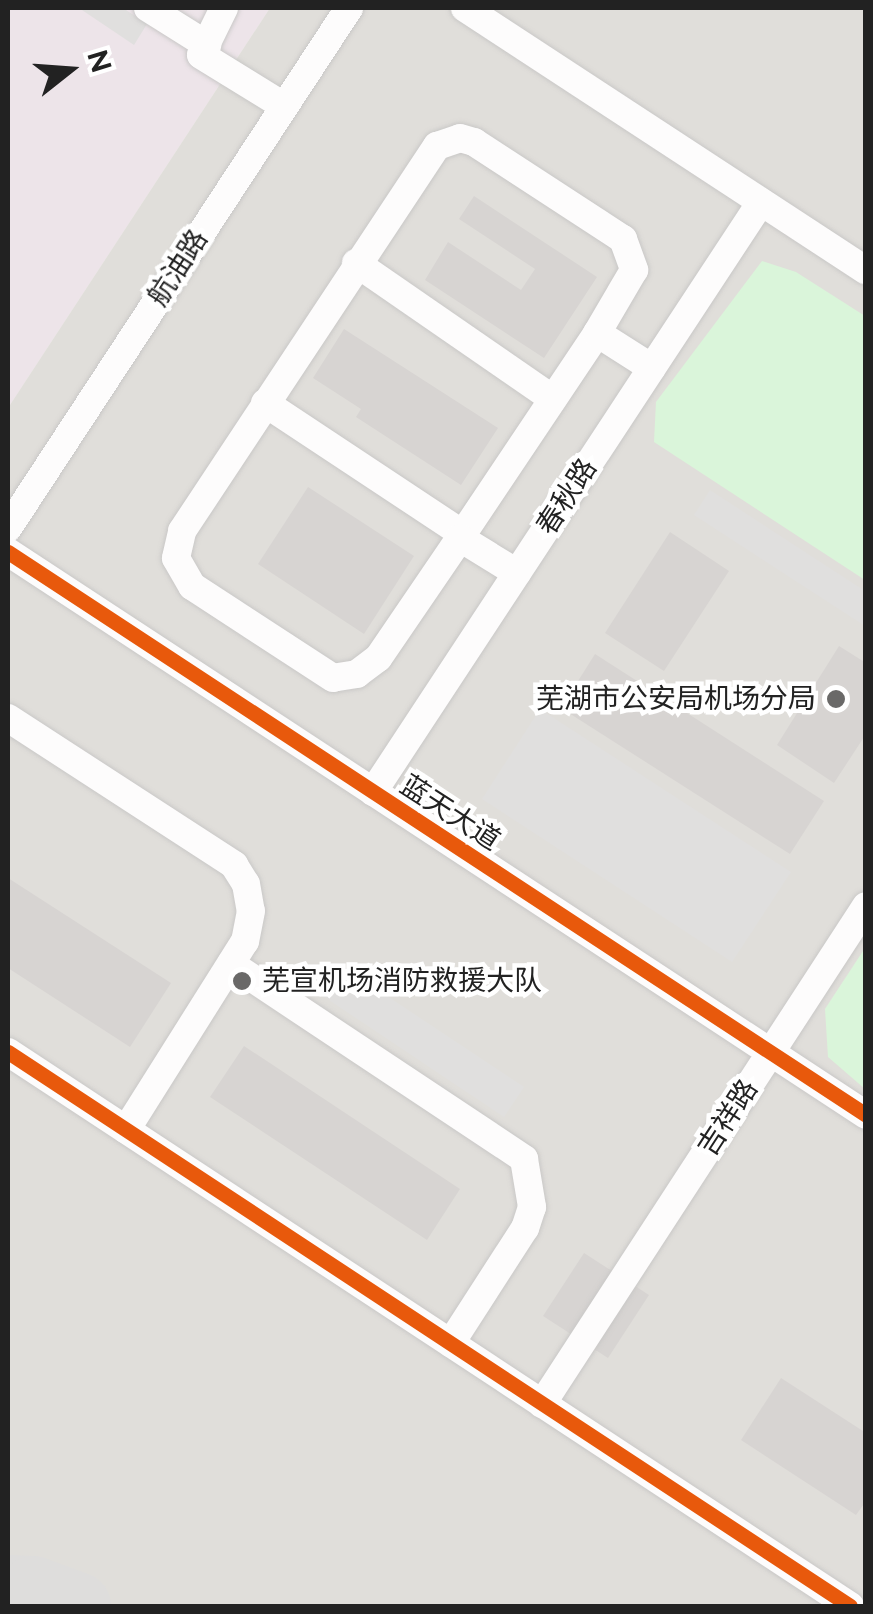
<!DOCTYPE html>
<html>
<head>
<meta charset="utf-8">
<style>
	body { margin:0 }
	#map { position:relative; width:873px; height:1614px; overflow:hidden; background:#f0eeeb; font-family:Raleway,"Noto Sans SC",sans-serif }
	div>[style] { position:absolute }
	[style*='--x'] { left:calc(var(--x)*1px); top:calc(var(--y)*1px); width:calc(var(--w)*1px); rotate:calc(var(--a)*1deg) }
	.industrial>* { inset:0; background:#ede4e9 }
	.airport>* { inset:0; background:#e0deda }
	.park>* { inset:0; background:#daf5da }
	.parking>* { inset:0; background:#e0dfde }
	.taxiway>* { height:68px; margin:-34px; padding:0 34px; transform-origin:34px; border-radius:34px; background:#dedddc }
	.building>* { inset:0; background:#d7d4d2 }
	.roads { filter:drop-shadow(0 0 2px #c9c8c7) drop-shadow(0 0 2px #c9c8c7) }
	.minor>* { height:28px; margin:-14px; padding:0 14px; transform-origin:14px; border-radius:14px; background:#fdfcfc }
	.cycleway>* { height:15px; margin:-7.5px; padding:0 7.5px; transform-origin:7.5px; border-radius:7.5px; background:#e8590c }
	.dots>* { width:28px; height:28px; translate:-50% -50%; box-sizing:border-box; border:5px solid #fff; border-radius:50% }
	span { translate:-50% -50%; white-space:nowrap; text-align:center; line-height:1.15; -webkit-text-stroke:9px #fff; paint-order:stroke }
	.street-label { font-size:28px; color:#222 }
	.poi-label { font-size:28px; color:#222 }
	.right { translate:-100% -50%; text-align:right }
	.left { translate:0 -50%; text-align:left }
	.frame { position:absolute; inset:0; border:10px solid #222; pointer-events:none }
	.north { position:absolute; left:20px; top:20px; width:100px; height:100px; -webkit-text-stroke:8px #fff; paint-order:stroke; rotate:73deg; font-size:28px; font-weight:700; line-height:40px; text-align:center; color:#222 }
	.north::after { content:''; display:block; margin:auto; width:35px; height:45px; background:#222; clip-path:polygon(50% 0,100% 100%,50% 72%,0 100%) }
</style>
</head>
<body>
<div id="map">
	<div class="industrial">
		<div style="clip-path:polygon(8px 8px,270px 8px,8px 408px)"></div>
	</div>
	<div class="airport">
		<div style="clip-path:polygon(270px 8px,865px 8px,865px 1606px,8px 1606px,8px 408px)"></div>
	</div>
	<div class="park">
		<div style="clip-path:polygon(762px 261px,796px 272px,865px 316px,865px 580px,654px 442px,656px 402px)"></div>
		<div style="clip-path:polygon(865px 948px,865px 1089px,828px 1057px,825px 1009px)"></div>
	</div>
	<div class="parking">
		<div style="clip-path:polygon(79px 8px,123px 8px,147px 24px,134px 45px)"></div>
		<div style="clip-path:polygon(710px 490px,865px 591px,865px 626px,694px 515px)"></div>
		<div style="clip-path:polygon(540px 709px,791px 872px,732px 962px,482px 799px)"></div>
		<div style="clip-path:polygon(342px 966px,524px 1087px,504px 1117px,323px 996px)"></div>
	</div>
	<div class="taxiway">
		<div style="--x:8;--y:1589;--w:25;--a:2"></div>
		<div style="--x:33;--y:1590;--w:47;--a:20"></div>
	</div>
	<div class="building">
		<div style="clip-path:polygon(474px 196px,597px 277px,544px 358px,425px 280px,448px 242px,521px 290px,535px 269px,459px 219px)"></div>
		<div style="clip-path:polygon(344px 329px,498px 428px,461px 485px,356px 417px,361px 409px,313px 378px)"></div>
		<div style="clip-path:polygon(308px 487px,414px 556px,364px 634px,258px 564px)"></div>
		<div style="clip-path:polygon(670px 532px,729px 571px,664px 671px,605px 633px)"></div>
		<div style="clip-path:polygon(839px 646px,866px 663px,866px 734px,834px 783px,777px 745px)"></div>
		<div style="clip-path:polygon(595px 654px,824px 801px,790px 854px,561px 708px)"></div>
		<div style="clip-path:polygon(8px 878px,171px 983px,130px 1047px,8px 968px)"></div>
		<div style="clip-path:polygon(244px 1046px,460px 1189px,427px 1240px,210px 1097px)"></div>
		<div style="clip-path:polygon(584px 1253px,649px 1295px,608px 1358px,543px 1316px)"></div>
		<div style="clip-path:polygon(781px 1378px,866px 1433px,866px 1501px,856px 1515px,741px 1440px)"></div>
	</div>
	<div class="roads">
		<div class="minor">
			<div style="--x:148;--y:8;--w:70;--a:32.1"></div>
			<div style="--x:224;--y:8;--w:52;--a:116.1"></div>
			<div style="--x:201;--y:55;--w:97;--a:31.6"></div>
			<div style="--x:465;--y:8;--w:479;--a:33.2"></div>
			<div style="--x:356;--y:263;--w:239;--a:34.6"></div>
			<div style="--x:265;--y:403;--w:237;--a:33.5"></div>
			<div style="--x:8;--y:528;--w:622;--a:-56.74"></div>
			<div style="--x:460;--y:538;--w:247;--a:-56.2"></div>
			<div style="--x:8;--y:552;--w:1026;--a:33.27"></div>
			<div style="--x:517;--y:573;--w:67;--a:-148.4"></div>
			<div style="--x:460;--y:538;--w:145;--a:124.3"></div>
			<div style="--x:378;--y:658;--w:26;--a:143"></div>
			<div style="--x:357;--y:674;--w:24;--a:171"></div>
			<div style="--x:333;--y:678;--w:168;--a:-146.9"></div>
			<div style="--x:192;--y:586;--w:32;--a:-120"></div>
			<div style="--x:176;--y:558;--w:28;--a:-77"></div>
			<div style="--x:182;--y:531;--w:462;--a:-56.5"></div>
			<div style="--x:437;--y:146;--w:24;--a:-19"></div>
			<div style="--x:460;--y:138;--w:15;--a:16"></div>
			<div style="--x:474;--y:142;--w:178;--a:33.1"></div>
			<div style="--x:623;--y:239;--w:33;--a:70"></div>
			<div style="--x:634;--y:270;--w:73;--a:120.4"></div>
			<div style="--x:597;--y:333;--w:65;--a:32.5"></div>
			<div style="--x:8;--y:718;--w:270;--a:33"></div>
			<div style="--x:234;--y:865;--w:22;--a:58"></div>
			<div style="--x:246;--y:884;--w:27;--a:80"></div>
			<div style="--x:251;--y:911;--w:31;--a:101"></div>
			<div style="--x:245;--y:941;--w:223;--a:122.2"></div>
			<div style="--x:373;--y:792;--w:706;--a:-56.67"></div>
			<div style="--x:231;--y:964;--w:352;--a:33.6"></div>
			<div style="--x:524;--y:1159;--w:49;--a:80.5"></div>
			<div style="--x:532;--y:1207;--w:22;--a:108"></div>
			<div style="--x:525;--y:1228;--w:137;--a:122.8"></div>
			<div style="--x:8;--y:1052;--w:1008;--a:33.34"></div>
			<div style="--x:542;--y:1404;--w:594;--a:-56.95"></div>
		</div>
	</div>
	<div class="cycleway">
		<div style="--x:8;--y:552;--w:1026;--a:33.27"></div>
		<div style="--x:8;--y:1052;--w:1008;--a:33.34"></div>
	</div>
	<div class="dots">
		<div style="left:836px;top:699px;background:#6a6968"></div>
		<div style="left:242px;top:981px;background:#6a6968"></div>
	</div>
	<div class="street-label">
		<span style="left:178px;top:268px;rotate:-57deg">航油路</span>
		<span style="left:567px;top:497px;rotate:-57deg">春秋路</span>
		<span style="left:450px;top:813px;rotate:33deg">蓝天大道</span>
		<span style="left:728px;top:1118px;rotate:-57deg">吉祥路</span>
	</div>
	<div class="poi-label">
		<span class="right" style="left:816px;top:699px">芜湖市公安局机场分局</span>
		<span class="left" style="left:262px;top:981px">芜宣机场消防救援大队</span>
	</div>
	<div class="frame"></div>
	<div class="north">N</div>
</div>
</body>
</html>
